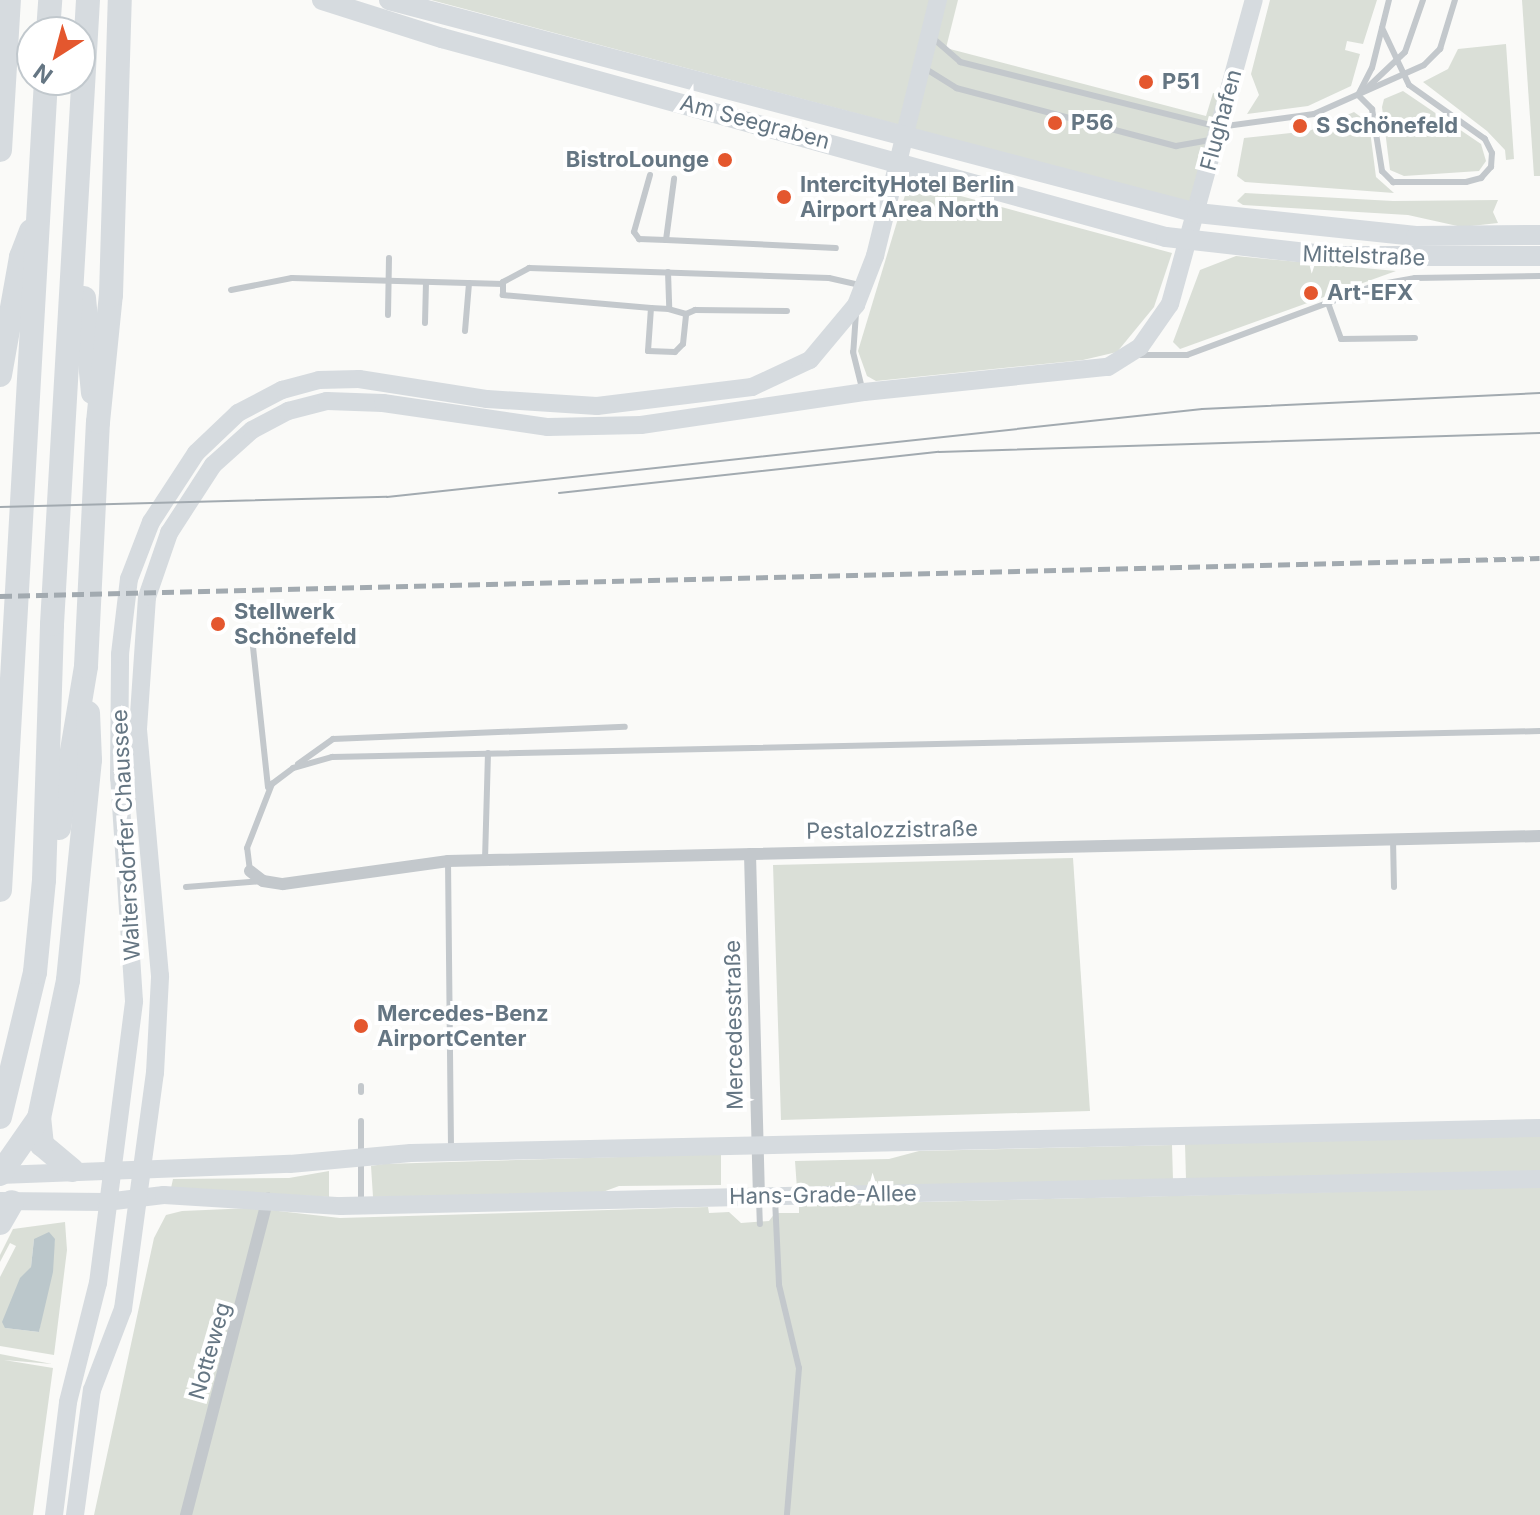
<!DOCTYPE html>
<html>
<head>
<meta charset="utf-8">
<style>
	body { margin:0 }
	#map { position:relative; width:1540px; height:1515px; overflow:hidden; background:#fafaf8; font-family:Inter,sans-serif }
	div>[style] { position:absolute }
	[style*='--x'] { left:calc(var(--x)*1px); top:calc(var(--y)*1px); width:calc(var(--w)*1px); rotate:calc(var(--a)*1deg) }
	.green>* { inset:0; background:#dadfd7 }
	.water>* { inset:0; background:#bbc7cb }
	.lane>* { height:6px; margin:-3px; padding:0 3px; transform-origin:3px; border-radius:3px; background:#c3c8cc }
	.street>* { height:12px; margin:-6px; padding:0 6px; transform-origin:6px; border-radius:6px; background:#c3c8cc }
	.secondary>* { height:18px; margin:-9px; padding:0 9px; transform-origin:9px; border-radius:9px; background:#d6dbdf }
	.primary>* { height:20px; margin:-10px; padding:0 10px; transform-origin:10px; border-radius:10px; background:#d6dbdf }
	.highway>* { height:24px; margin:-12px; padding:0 12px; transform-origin:12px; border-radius:12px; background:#d6dbdf }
	.tram>* { height:2px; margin:-1px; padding:0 1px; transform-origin:1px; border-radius:1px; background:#a2aab0 }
	.rail>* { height:5px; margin-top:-2.5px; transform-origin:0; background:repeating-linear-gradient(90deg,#a2aab0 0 12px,transparent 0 18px) }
	.dots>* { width:22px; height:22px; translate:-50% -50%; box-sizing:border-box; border:4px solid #fff; border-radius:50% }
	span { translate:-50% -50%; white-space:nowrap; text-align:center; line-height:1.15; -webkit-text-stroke:8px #fff; paint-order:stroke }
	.poi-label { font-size:22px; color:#657683; font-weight:700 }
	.left { translate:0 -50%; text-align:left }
	.right { translate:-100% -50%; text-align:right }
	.street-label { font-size:22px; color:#657683 }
	.north { position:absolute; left:16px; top:16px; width:80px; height:80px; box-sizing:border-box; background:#fff; border:2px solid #c1c8cd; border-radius:50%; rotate:216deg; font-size:22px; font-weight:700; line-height:32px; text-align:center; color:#657683 }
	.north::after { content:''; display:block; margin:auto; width:28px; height:36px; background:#e4572e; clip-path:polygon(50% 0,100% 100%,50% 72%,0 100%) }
</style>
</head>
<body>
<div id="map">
	<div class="green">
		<div style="clip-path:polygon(431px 0,958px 0,946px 48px,1206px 116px,1213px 93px,1222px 95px,1192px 203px)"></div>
		<div style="clip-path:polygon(1270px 0,1377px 0,1363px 44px,1347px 41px,1345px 50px,1360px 54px,1351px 86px,1308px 106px,1247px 114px,1259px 95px,1251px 74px)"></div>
		<div style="clip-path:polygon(1522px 0,1540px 0,1540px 176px,1534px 176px)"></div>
		<div style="clip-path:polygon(1506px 44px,1514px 159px,1506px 160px,1505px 150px,1487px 131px,1423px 82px,1448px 69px,1458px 49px)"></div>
		<div style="clip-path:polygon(1403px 91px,1481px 144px,1486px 161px,1479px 171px,1404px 176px,1390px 170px,1382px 107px,1384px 99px)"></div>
		<div style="clip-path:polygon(1354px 112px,1369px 123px,1376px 177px,1394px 193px,1245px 182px,1237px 176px,1244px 138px,1309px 131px)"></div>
		<div style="clip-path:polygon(909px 182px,1172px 253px,1154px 307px,1117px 352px,1083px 360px,876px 381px,867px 376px,858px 351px)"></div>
		<div style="clip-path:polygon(1245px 193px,1393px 201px,1498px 200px,1493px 212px,1498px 223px,1462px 227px,1408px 215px,1243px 205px,1237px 201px)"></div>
		<div style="clip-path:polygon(1236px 256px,1396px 271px,1180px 349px,1173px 342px,1200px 270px)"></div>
		<div style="clip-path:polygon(1073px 858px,1090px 1111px,781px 1120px,773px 865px)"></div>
		<div style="clip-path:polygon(1540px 1135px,1540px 1171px,1186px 1179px,1185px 1144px)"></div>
		<div style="clip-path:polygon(1172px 1145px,1173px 1180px,797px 1189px,795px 1161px,889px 1159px,919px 1151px)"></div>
		<div style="clip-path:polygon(721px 1154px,721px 1185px,619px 1186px,600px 1193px,373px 1197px,371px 1166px,383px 1164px)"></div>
		<div style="clip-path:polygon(329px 1171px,329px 1197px,171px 1188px,173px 1179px,289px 1178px)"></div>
		<div style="clip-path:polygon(1540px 1187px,1540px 1515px,94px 1515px,154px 1238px,166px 1215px,182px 1211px,252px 1208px,340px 1218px,708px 1207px,709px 1213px,729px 1212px,741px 1223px,769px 1221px,775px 1213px,799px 1213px,799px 1205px)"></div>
		<div style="clip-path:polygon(evenodd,65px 1222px,67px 1250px,54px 1355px,0 1346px,0 1277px,16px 1246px,10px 1243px,0 1262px,0 1255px,13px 1229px,65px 1222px,34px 1239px,55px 1239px,39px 1332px,5px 1328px,31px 1267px,34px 1239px)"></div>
		<div style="clip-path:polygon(0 1354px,52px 1364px,4px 1360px,53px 1368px,33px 1515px,0 1515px)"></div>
	</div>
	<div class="water">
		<div style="clip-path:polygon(49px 1232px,55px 1239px,53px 1272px,39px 1332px,5px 1328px,2px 1322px,20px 1278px,31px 1267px,34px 1239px)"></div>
	</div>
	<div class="lane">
		<div style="--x:934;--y:39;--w:35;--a:41"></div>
		<div style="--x:960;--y:62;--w:267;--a:14.1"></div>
		<div style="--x:1219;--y:127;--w:96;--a:-7.8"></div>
		<div style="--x:1314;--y:114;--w:120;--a:-24"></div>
		<div style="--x:1424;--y:65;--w:23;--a:-45"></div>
		<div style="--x:1440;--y:49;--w:51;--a:-73"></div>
		<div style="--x:926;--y:69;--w:36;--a:32"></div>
		<div style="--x:956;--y:88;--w:228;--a:14.8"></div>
		<div style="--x:1176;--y:146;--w:36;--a:-10"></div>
		<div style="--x:1367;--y:88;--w:52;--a:-43.5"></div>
		<div style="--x:1405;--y:52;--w:55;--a:-70.9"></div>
		<div style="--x:1358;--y:95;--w:20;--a:45"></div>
		<div style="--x:1372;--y:109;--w:63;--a:80.8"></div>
		<div style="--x:1382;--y:171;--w:16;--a:45"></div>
		<div style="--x:1393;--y:182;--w:73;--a:0"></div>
		<div style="--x:1466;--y:182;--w:16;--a:-15"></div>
		<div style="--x:1481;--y:178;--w:15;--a:-48"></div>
		<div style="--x:1491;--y:167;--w:14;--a:-86"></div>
		<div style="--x:1492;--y:153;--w:16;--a:-117"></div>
		<div style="--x:1485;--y:139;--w:93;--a:-144.6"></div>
		<div style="--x:1409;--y:85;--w:63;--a:-115.3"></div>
		<div style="--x:1358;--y:95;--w:30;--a:-63"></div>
		<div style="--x:1372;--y:68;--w:70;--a:-76"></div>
		<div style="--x:650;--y:175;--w:59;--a:105.7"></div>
		<div style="--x:634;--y:232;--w:9;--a:54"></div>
		<div style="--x:639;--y:239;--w:27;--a:2"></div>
		<div style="--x:666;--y:240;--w:62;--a:-82.5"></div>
		<div style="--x:666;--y:240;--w:170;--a:2.7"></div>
		<div style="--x:668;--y:272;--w:37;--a:88"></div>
		<div style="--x:669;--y:309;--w:18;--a:-177"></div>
		<div style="--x:651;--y:308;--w:43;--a:94"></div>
		<div style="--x:648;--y:351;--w:27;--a:2"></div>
		<div style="--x:675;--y:352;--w:11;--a:-45"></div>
		<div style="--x:683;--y:344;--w:30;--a:-84"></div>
		<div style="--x:686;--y:314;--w:18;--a:-164"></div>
		<div style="--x:231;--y:290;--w:62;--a:-11.1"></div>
		<div style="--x:292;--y:278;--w:211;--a:1.6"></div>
		<div style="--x:1328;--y:303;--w:38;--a:70"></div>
		<div style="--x:1341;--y:339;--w:74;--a:-0.8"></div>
		<div style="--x:651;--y:308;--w:149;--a:-175"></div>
		<div style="--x:503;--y:295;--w:13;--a:-90"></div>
		<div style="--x:503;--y:282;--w:30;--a:-28"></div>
		<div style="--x:529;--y:268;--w:300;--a:1.9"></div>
		<div style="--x:829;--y:278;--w:32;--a:13"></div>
		<div style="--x:856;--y:313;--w:39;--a:94"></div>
		<div style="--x:853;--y:352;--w:37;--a:76"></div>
		<div style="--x:686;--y:314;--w:10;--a:-24"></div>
		<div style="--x:695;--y:310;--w:92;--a:0.6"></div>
		<div style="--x:388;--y:315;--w:57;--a:-89"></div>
		<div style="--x:425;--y:323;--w:41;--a:-88.6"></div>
		<div style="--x:465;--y:331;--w:48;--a:-85.2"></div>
		<div style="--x:1139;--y:355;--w:48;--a:0"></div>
		<div style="--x:1187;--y:355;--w:202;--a:-20.3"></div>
		<div style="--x:1376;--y:285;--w:40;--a:-10"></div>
		<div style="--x:1415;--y:278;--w:125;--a:-0.9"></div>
		<div style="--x:253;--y:647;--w:141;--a:83.9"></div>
		<div style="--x:298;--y:764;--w:43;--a:-35.5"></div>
		<div style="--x:333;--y:739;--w:292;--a:-2.4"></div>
		<div style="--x:1393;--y:839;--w:48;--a:88.8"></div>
		<div style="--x:485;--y:860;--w:107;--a:-88.4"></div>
		<div style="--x:448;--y:861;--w:288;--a:89.4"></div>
		<div style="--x:250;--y:871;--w:23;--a:-97"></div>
		<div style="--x:247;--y:848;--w:69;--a:-68.7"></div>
		<div style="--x:272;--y:784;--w:26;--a:-37"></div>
		<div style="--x:293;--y:768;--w:41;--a:-15.8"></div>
		<div style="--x:332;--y:757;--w:1208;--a:-1.23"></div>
		<div style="--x:186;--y:887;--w:77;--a:-4.5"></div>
		<div style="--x:361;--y:1092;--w:6;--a:-90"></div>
		<div style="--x:759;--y:1199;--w:25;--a:88"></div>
		<div style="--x:775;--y:1199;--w:86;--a:87.3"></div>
		<div style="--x:779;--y:1285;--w:85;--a:76.5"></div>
		<div style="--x:799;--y:1368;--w:147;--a:94.7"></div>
		<div style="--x:361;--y:1202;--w:81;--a:-90"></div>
	</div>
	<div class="street">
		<div style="--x:750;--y:854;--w:342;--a:88.5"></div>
		<div style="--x:250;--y:871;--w:16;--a:38"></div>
		<div style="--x:263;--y:881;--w:20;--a:9"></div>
		<div style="--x:283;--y:884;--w:167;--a:-7.9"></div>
		<div style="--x:448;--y:861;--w:1092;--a:-1.31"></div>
		<div style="--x:186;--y:1515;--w:327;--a:-75.5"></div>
	</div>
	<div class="secondary">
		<div style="--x:0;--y:1175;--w:290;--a:-2.2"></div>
		<div style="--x:290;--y:1164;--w:121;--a:-5.2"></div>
		<div style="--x:411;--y:1153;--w:1129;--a:-1.27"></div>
		<div style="--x:0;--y:1201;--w:106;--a:0.5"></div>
		<div style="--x:106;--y:1202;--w:58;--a:-6.9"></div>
		<div style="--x:164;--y:1195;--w:177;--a:3.6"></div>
		<div style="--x:341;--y:1206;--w:1199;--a:-1.29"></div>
		<div style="--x:54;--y:1515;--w:114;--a:-82.9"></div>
		<div style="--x:68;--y:1402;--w:123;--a:-75.9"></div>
		<div style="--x:98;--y:1283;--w:284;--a:-82.7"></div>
		<div style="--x:134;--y:1001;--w:224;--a:-93.8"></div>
		<div style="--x:119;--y:778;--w:124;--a:-89.5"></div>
		<div style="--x:120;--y:654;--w:76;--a:-83.2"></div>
		<div style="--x:129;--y:579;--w:61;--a:-68.9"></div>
		<div style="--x:151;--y:522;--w:82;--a:-56.9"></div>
		<div style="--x:196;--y:453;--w:58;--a:-43.6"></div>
		<div style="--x:238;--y:413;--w:50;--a:-27.6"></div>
		<div style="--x:282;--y:390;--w:38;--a:-15"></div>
		<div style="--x:319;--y:380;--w:40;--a:-1.4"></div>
		<div style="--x:359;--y:379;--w:130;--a:8.9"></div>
		<div style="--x:487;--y:399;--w:110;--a:3.6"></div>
		<div style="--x:597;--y:406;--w:156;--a:-7"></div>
		<div style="--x:752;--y:387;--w:64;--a:-25"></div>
		<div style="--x:810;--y:360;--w:72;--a:-50.1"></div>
		<div style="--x:856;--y:305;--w:53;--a:-68.8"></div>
		<div style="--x:875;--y:256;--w:264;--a:-76.2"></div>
		<div style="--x:75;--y:1515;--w:126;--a:-82.3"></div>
		<div style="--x:92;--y:1390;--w:87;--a:-69.1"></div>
		<div style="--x:123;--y:1309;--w:238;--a:-82.3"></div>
		<div style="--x:155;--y:1073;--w:97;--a:-87"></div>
		<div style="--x:160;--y:976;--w:248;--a:-95.1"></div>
		<div style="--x:138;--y:729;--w:132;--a:-86.1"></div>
		<div style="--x:147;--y:597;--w:68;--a:-71"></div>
		<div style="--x:169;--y:533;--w:81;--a:-57.1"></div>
		<div style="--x:213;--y:465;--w:52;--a:-41.9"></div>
		<div style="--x:252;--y:430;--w:41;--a:-27.8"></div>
		<div style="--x:288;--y:411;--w:40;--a:-14.4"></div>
		<div style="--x:327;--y:401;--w:56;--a:2"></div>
		<div style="--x:383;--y:403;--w:167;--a:8.3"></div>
		<div style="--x:548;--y:427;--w:93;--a:-1.2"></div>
		<div style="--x:641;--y:425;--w:225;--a:-8.4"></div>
		<div style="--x:864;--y:392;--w:245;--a:-5.9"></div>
		<div style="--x:1108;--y:367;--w:38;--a:-32"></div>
		<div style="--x:1140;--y:347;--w:52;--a:-55.1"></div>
		<div style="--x:1170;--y:304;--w:315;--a:-74.6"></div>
	</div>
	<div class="primary">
		<div style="--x:322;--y:0;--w:126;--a:17.6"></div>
		<div style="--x:442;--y:38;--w:751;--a:15.37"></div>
		<div style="--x:1166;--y:237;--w:168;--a:6.5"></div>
		<div style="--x:1333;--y:256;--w:207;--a:0"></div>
		<div style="--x:389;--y:0;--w:836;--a:14.77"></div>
		<div style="--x:1197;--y:213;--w:220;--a:6"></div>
		<div style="--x:1416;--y:236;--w:124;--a:-0.5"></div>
	</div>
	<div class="highway">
		<div style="--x:48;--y:32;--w:32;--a:-86"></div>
		<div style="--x:0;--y:150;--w:150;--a:-86.6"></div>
		<div style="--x:84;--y:298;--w:95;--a:84.6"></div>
		<div style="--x:0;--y:375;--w:120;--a:-79.9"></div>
		<div style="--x:21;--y:257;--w:28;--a:-69"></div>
		<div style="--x:59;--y:828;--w:164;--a:-80.5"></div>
		<div style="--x:86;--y:666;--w:244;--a:-87.2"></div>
		<div style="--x:98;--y:422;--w:128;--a:-84.2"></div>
		<div style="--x:111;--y:295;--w:295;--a:-88.3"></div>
		<div style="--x:0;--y:890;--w:811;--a:-86.75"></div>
		<div style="--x:0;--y:1117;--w:149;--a:-76.4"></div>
		<div style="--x:35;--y:972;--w:92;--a:-84.4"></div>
		<div style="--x:44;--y:880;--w:256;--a:-88.2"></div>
		<div style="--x:52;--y:624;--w:625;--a:-86.7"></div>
		<div style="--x:72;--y:1170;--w:39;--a:-140"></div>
		<div style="--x:42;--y:1145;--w:27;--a:-96"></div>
		<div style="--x:39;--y:1118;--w:141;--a:-78.1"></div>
		<div style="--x:68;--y:980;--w:221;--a:-84.3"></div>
		<div style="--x:90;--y:760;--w:47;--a:-92.4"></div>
		<div style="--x:0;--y:1174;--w:68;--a:-55.1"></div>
		<div style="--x:0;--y:1223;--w:24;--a:-60"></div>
	</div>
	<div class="tram">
		<div style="--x:559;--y:493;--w:382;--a:-6.2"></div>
		<div style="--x:939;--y:452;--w:601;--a:-1.81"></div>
		<div style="--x:0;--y:507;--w:387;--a:-1.5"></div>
		<div style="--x:387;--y:497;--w:820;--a:-6.16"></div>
		<div style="--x:1202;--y:409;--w:338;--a:-2.7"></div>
	</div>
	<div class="rail">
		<div style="--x:0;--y:596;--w:1540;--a:-1.41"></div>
	</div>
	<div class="dots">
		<div style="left:1146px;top:82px;background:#e4572e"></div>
		<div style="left:1055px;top:123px;background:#e4572e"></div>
		<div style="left:1300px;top:126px;background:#e4572e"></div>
		<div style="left:725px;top:160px;background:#e4572e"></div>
		<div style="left:784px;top:197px;background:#e4572e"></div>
		<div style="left:1311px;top:293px;background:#e4572e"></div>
		<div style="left:218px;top:624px;background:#e4572e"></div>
		<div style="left:361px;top:1026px;background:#e4572e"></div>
	</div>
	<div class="poi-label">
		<span class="left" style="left:1162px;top:82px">P51</span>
		<span class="left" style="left:1071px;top:123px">P56</span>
		<span class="left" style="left:1316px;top:126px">S Schönefeld</span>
		<span class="right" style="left:709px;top:160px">BistroLounge</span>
		<span class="left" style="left:800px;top:197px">IntercityHotel Berlin<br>Airport Area North</span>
		<span class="left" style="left:1327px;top:293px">Art-EFX</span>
		<span class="left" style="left:234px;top:624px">Stellwerk<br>Schönefeld</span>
		<span class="left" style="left:377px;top:1026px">Mercedes-Benz<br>AirportCenter</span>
	</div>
	<div class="street-label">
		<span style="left:1221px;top:120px;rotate:-75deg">Flughafen</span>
		<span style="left:755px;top:122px;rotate:15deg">Am Seegraben</span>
		<span style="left:1364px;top:256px;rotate:2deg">Mittelstraße</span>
		<span style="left:892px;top:830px;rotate:-1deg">Pestalozzistraße</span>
		<span style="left:126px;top:835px;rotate:-93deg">Waltersdorfer Chaussee</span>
		<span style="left:734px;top:1025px;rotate:-91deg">Mercedesstraße</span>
		<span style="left:823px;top:1195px;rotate:-1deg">Hans-Grade-Allee</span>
		<span style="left:210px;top:1351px;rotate:-74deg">Notteweg</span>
	</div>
	<div class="north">N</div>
</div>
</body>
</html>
